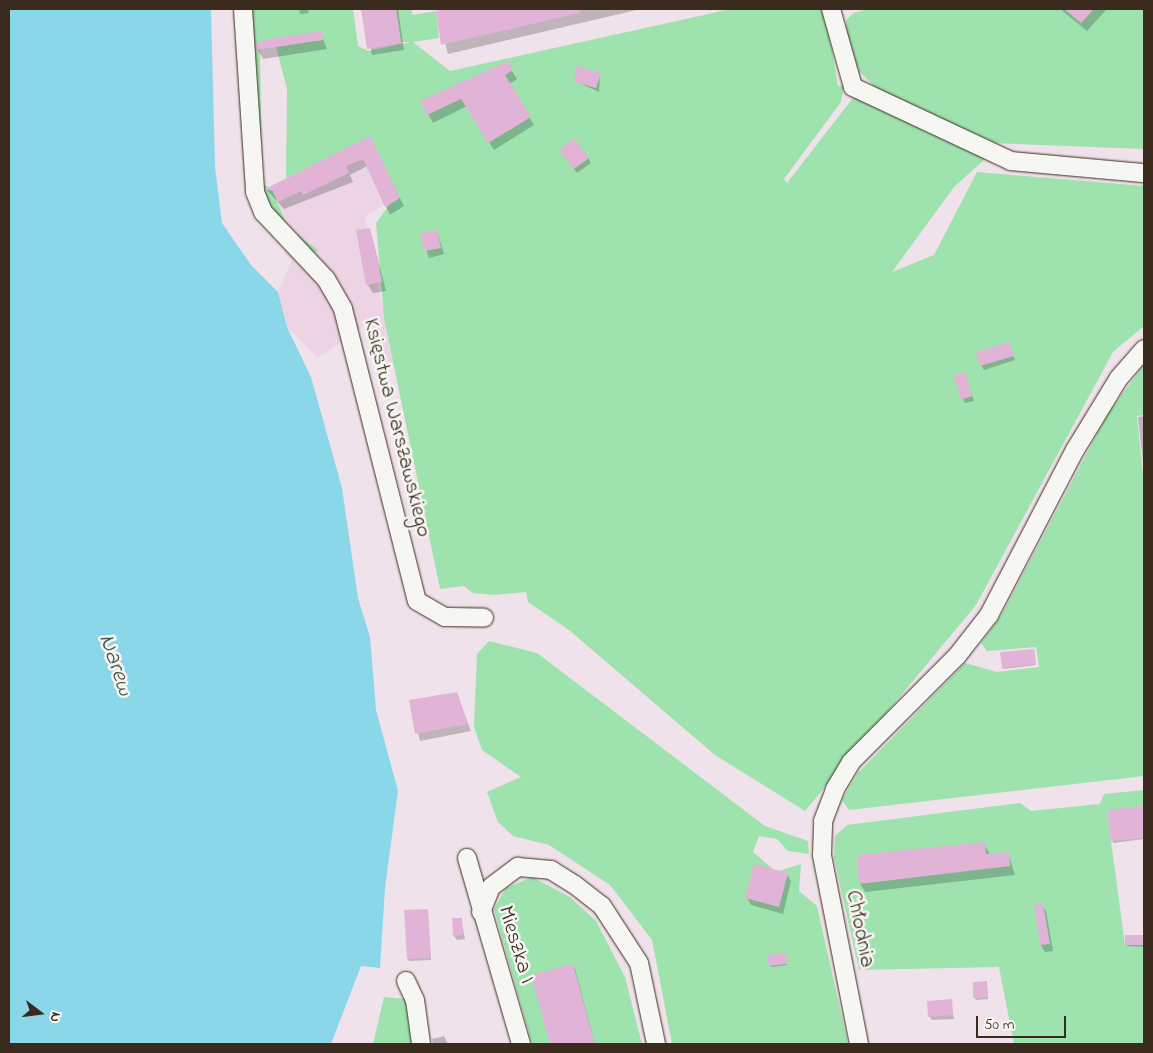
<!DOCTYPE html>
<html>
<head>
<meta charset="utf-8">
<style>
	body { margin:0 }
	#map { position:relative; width:1153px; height:1053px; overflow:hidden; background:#f0e2ea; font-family:"Indie Flower",sans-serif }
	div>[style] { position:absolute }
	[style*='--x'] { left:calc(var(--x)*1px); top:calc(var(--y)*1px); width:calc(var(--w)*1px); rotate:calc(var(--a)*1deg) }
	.built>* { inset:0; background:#ecd4e4 }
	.green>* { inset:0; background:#9ee2ae }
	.water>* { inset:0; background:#8ad7ea }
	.shadow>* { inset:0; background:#0003 }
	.building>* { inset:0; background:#e1b4d7 }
	.roads { filter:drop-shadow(0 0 1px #3b2a1e) drop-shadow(0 0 1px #3b2a1e) }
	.minor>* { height:18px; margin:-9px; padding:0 9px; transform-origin:9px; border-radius:9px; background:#f6f6f2 }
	span { translate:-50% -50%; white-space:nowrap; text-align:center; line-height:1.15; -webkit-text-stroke:5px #f6f6f2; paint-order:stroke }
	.street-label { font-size:22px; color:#3b2a1e }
	.water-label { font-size:24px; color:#4f5551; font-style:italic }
	.frame { position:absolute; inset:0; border:10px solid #3b2a1e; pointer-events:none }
	.north { position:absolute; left:15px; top:988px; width:50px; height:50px; -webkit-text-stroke:4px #f6f6f2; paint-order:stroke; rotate:105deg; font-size:14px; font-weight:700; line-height:20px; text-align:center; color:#3b2a1e }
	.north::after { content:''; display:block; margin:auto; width:18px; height:22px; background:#3b2a1e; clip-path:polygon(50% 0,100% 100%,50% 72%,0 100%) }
	.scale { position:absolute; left:976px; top:1016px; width:90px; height:22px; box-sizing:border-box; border:2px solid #3b2a1e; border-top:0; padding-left:6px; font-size:15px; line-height:18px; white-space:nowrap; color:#3b2a1e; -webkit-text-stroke:4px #f6f6f2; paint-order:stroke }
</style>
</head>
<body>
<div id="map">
	<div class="built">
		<div style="clip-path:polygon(485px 139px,365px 217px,394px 368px,380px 371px,367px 324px,318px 358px,287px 327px,278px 292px,292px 260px,284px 254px,294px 235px,272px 190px,355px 150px)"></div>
	</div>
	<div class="green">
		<div style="clip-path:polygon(248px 9px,353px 9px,358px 46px,368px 51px,410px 42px,401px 42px,396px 9px,411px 9px,413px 15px,436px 11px,439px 38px,413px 42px,450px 71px,731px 9px,825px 9px,838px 86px,844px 85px,841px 102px,784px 179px,787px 183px,856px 94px,985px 159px,954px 187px,892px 272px,934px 255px,977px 172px,1144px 186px,1144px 326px,1113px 352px,976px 605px,805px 811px,715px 755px,569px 630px,528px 602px,526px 592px,493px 595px,473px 593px,464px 586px,440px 589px,384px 318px,376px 223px,392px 201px,360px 144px,286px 178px,287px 89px,274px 39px,268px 39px,260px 48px,262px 183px,272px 190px,288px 227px,318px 250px,312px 256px,276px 220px,258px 179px)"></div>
		<div style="clip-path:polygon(870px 9px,1144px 9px,1144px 149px,994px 143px,879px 91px,859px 71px,846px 41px,846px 21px,853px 13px)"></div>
		<div style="clip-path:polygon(1144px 365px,1144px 415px,1137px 416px,1144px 484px,1144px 776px,849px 810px,842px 800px,857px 774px,965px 663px,997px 672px,1039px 667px,1036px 647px,987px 651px,981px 643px,1002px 614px,1107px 415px)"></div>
		<div style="clip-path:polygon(489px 641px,537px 653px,765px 826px,808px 841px,809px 854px,788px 851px,777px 839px,759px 836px,753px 852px,776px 872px,801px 864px,799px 891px,817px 906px,848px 1044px,672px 1044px,652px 940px,610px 885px,549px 845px,513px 836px,498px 822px,487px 792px,521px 777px,482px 750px,474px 727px,477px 654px)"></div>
		<div style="clip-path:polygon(1144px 790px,1144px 806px,1107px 811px,1125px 945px,1144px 945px,1144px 1044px,1014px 1044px,999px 967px,859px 970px,834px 858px,835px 836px,847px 825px,1020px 803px,1031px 811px,1100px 804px,1104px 794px)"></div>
		<div style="clip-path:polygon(532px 877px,570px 897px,596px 921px,625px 977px,642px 1044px,532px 1044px,494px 909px,506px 888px)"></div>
		<div style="clip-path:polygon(384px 997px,415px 1000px,421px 1044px,373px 1044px)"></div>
	</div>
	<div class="water">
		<div style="clip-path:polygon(9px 9px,211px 9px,215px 167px,222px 223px,251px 265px,278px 292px,287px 327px,311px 377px,342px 488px,358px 598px,370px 637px,376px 710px,398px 791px,385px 888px,380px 968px,361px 966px,331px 1044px,9px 1044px)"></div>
	</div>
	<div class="shadow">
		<div style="clip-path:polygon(299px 9px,308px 9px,309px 13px,300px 14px)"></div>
		<div style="clip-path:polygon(363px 9px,398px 9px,404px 50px,372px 55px)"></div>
		<div style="clip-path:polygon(449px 9px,641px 9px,448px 54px,437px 12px)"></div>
		<div style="clip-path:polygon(1060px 9px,1107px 9px,1087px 31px)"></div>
		<div style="clip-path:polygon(321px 33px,327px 49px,263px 59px,258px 50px,258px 45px)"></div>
		<div style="clip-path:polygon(507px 63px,517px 79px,509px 84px,534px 125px,494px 150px,467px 106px,433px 123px,422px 102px)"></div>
		<div style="clip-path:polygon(600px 74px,599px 92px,575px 81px)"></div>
		<div style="clip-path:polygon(370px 138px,404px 206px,390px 215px,367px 166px,350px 175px,353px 182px,284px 209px,267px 190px)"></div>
		<div style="clip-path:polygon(563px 154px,588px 158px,591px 163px,577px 173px)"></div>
		<div style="clip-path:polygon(370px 229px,386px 291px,373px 293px,368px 285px)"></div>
		<div style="clip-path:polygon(437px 231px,444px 254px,429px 258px,421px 234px)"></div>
		<div style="clip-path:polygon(1009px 343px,1015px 360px,984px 370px,981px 365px)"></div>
		<div style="clip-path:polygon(964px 374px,974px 401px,965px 403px,963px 399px)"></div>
		<div style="clip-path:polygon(1144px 416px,1144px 473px,1138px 417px)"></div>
		<div style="clip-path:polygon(1034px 650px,1036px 665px,1004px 669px,1003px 667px)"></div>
		<div style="clip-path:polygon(456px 693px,471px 731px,420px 741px,410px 701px)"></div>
		<div style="clip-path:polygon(1144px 808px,1144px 839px,1113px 843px,1109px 811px)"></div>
		<div style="clip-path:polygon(984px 843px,990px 855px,1008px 853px,1015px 875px,865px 892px,860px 883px)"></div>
		<div style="clip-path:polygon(787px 875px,791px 881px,783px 914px,751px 905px,747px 898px)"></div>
		<div style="clip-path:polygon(1035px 905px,1042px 905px,1046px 911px,1053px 951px,1045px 952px,1041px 945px)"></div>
		<div style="clip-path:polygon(427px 910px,431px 960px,409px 961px,408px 959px)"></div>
		<div style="clip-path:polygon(461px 919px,465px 939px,457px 940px,454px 936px)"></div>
		<div style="clip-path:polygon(1126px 936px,1144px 936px,1144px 947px,1127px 946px)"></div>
		<div style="clip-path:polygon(785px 954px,787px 965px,771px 967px,770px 965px)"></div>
		<div style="clip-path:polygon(572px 965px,575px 969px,595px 1044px,551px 1044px,532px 976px)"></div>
		<div style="clip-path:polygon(987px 984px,988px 999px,976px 1000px,975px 998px)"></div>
		<div style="clip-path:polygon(951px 1001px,954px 1019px,932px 1020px,929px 1016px)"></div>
		<div style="clip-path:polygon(444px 1036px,448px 1044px,433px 1044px,432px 1039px)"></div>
	</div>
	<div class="building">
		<div style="clip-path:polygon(361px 9px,396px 9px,401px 43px,367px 49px)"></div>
		<div style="clip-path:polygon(444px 9px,579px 9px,580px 13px,441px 45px,436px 11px)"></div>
		<div style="clip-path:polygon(1064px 9px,1094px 9px,1081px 23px)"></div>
		<div style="clip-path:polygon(322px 31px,323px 40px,256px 50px,256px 44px,268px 39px)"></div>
		<div style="clip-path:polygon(508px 61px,513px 70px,505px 75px,531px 117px,488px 143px,461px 99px,427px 115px,420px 101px)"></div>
		<div style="clip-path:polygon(576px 66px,601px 73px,596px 88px,574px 82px)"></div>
		<div style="clip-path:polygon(370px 136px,400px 198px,385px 207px,363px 159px,346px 166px,349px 173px,303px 195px,301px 191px,278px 202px,273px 191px,265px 189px)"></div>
		<div style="clip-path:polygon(574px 138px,589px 158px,574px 169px,559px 150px)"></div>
		<div style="clip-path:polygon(370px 228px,382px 282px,366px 285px,356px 230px)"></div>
		<div style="clip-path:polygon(437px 230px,441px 248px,424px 251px,420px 233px)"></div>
		<div style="clip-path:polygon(1009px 342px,1014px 356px,980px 366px,976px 352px)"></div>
		<div style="clip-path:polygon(965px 372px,972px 396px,961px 400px,954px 375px)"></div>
		<div style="clip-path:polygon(1034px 649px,1036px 664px,1002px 668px,1000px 652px)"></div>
		<div style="clip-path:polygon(457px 692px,468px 724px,415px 734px,409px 700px)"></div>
		<div style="clip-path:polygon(1144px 806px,1144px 838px,1111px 841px,1107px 810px)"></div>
		<div style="clip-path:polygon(985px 842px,986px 854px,1009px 852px,1010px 866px,859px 884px,857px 855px)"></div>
		<div style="clip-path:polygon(754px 864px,788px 873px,779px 907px,745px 898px)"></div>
		<div style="clip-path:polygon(1043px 903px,1050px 944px,1040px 945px,1034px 904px)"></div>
		<div style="clip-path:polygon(428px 909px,431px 958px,407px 959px,404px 910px)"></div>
		<div style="clip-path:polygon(452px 918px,462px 918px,463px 935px,453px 936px)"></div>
		<div style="clip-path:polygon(1125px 935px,1144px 935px,1144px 945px,1125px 945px)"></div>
		<div style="clip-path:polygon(786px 953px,787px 964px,769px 966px,767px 955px)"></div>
		<div style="clip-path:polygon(573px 964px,595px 1044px,550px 1044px,531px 975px)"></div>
		<div style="clip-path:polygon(987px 981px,988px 997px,973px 998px,973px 982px)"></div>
		<div style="clip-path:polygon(952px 999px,953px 1015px,928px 1017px,927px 1001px)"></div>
	</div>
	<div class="roads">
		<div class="minor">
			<div style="--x:243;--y:9;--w:183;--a:86.2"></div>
			<div style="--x:255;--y:192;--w:22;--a:68"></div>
			<div style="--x:263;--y:212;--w:92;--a:46.8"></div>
			<div style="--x:326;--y:279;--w:34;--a:60"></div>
			<div style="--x:343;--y:309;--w:301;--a:75.8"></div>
			<div style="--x:417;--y:601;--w:32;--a:30"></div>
			<div style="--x:445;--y:617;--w:39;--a:1"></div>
			<div style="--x:831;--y:9;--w:81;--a:74.2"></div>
			<div style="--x:853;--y:87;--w:174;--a:25.1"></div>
			<div style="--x:1011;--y:161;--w:134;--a:5.2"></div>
			<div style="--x:467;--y:858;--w:194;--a:73.8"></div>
			<div style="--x:481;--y:912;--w:27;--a:-68"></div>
			<div style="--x:491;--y:887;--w:34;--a:-37"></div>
			<div style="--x:518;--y:867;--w:33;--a:5"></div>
			<div style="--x:551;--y:870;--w:28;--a:32"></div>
			<div style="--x:575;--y:885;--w:34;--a:38"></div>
			<div style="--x:602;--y:906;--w:68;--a:57"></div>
			<div style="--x:639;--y:963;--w:83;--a:78.1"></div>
			<div style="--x:406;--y:981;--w:21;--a:65"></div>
			<div style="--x:415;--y:1000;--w:44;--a:82.2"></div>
			<div style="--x:859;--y:1044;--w:193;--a:-101.1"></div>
			<div style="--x:822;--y:855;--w:34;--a:-88"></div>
			<div style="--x:823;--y:821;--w:34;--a:-69"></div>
			<div style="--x:835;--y:789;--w:31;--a:-59"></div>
			<div style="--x:851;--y:762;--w:150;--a:-45"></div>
			<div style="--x:957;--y:656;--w:52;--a:-52"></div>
			<div style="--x:989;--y:615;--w:186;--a:-62.5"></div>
			<div style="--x:1075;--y:450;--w:84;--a:-58.6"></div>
			<div style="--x:1119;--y:378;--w:38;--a:-49"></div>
		</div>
	</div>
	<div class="street-label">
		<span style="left:396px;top:428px;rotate:76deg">Księstwa Warszawskiego</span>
		<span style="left:859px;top:929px;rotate:79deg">Chłodnia</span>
		<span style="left:515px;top:945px;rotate:73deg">Mieszka I</span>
	</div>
	<div class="water-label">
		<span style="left:115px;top:665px;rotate:71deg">Narew</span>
	</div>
	<div class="frame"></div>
	<div class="north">N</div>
	<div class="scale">50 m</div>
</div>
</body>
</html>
